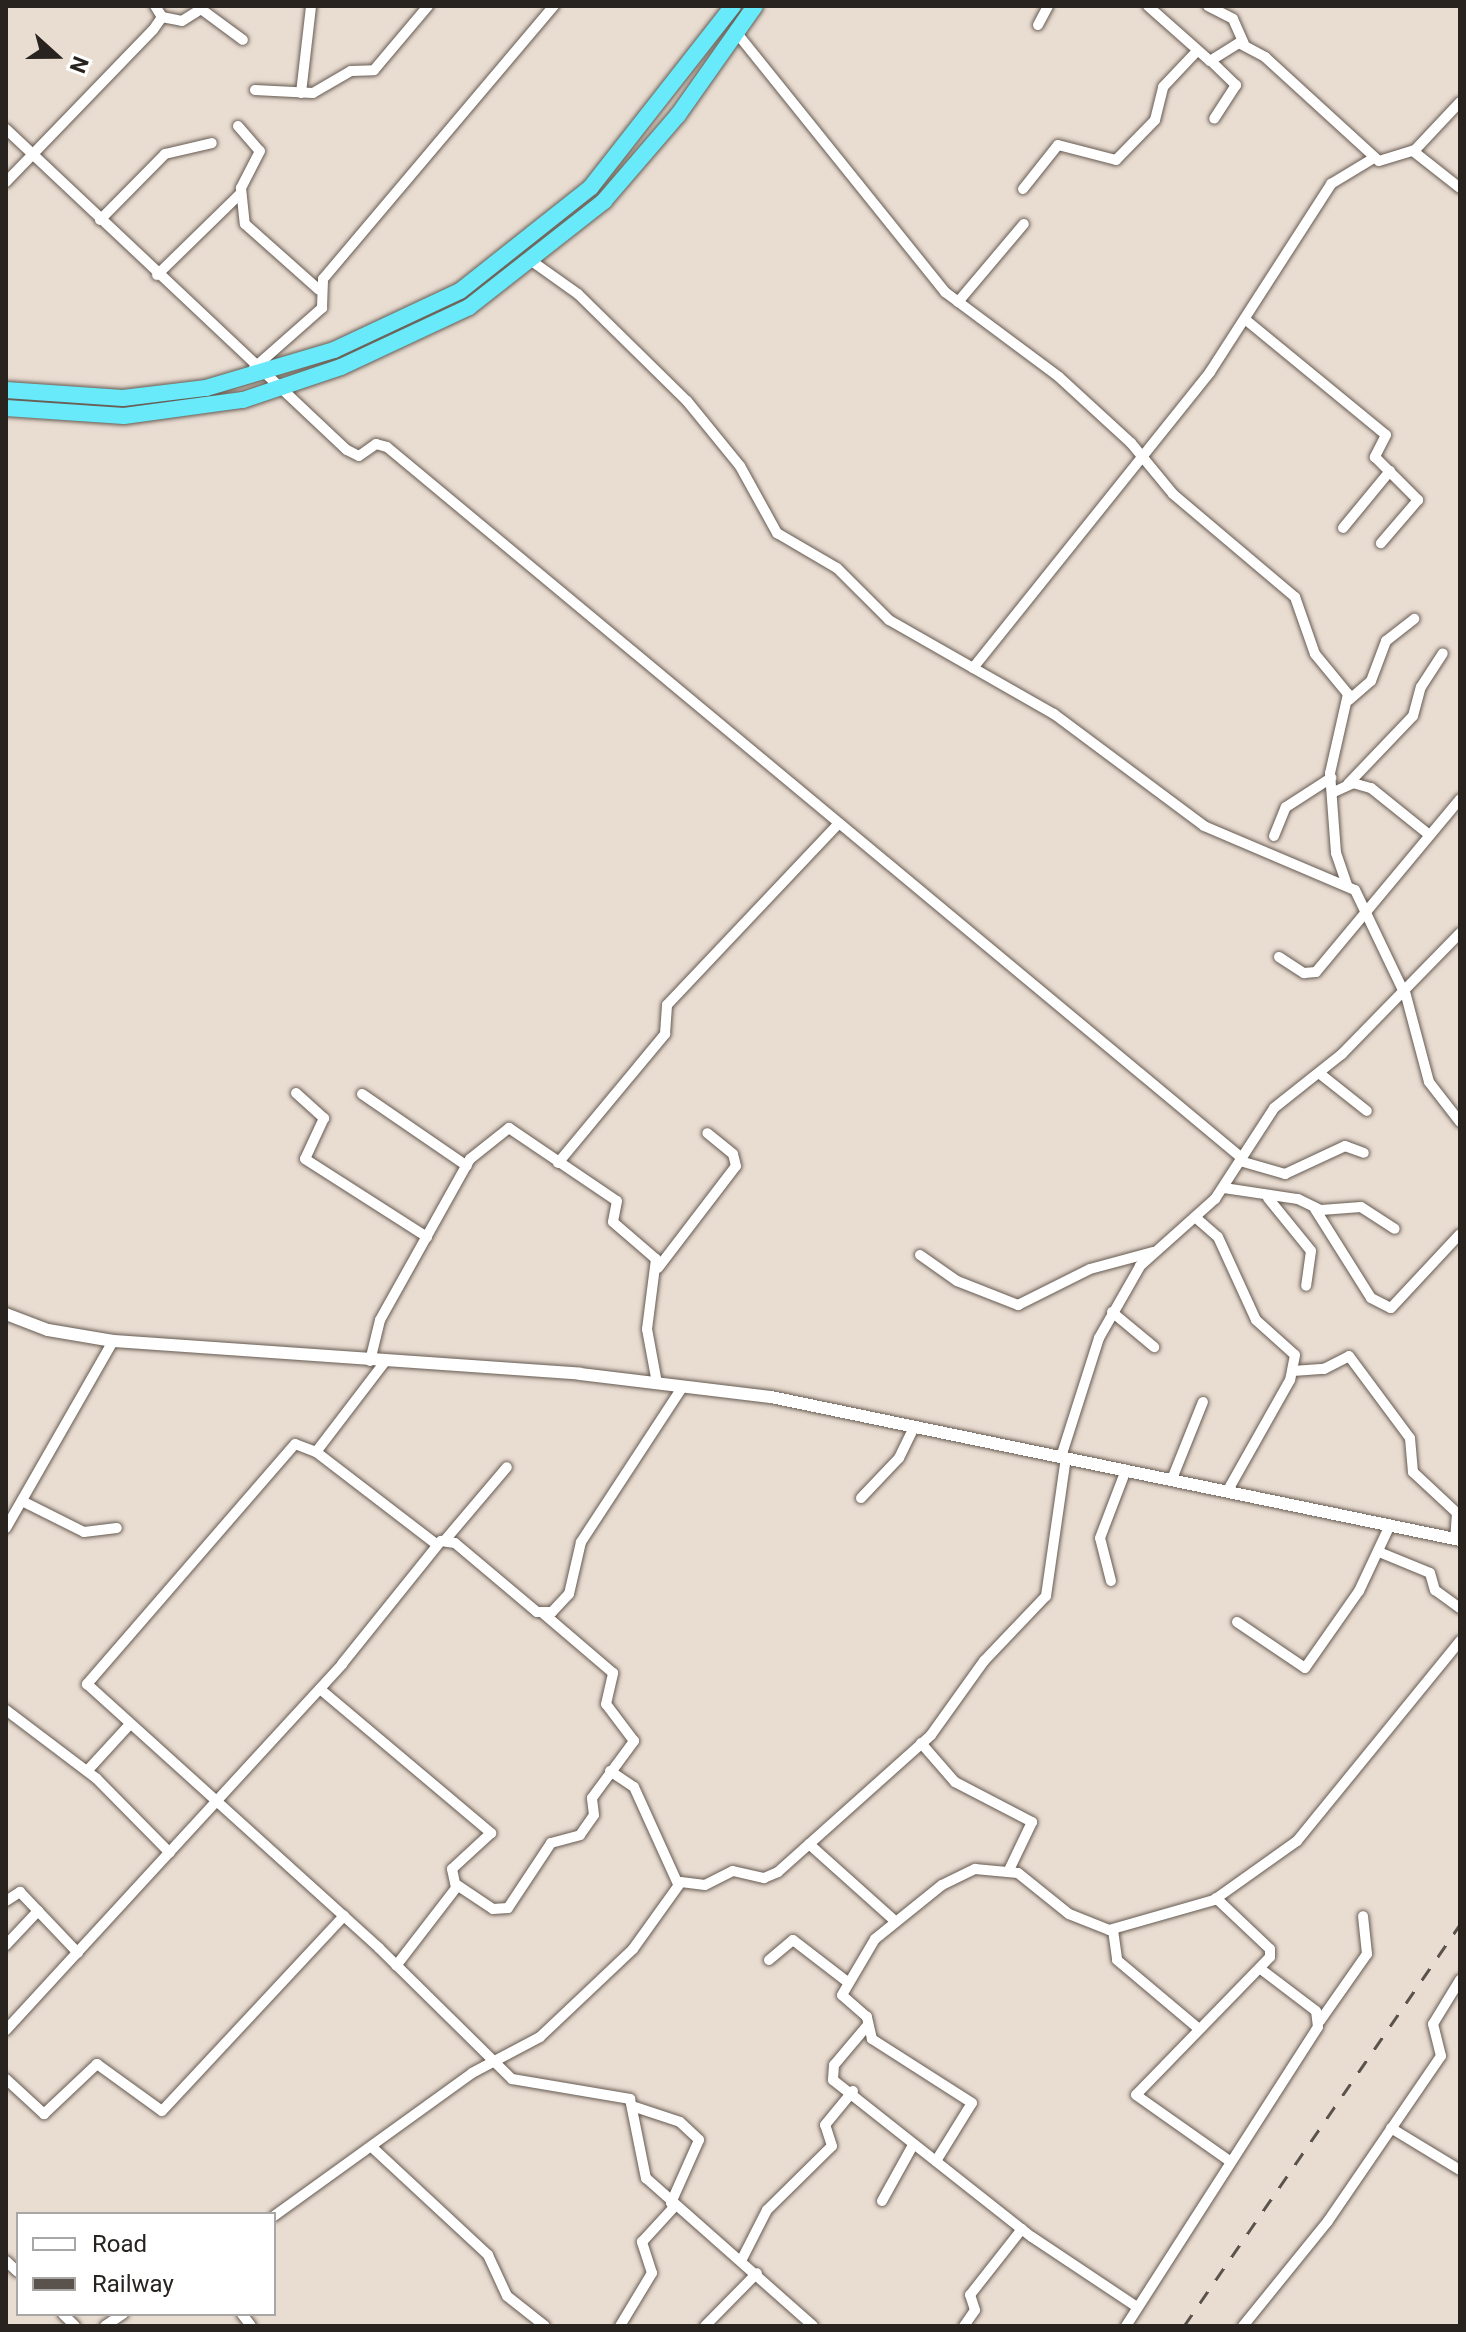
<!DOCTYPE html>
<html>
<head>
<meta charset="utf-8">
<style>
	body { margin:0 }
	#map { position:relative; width:1466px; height:2332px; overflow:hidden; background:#e9dcd1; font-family:Roboto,sans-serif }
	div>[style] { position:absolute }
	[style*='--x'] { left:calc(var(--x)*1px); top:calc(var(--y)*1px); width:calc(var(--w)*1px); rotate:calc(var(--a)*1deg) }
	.roads { filter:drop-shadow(0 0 2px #665b52) drop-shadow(0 0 2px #665b52) }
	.minor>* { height:10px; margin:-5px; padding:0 5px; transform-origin:5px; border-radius:5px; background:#fff }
	.tertiary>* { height:12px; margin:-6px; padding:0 6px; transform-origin:6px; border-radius:6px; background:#fff }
	.trunk>* { height:16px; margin:-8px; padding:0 8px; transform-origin:8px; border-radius:8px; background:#68eafa }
	.rail>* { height:3px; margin-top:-1.5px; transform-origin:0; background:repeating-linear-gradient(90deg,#5a534d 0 14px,transparent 0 28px) }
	span { translate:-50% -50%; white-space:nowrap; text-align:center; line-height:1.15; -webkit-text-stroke:6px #fff; paint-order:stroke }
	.frame { position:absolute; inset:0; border:8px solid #28231f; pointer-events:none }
	.legend { position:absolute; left:16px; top:2212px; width:260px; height:104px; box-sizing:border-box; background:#fff; border:2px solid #a9a7a5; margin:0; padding:10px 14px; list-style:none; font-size:24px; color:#28231f }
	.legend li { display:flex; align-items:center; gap:16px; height:40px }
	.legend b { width:40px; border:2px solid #a9a7a5 }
	.north { position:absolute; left:16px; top:16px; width:80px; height:80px; -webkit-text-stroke:6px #fff; paint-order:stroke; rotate:111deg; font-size:22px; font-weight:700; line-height:32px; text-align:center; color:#28231f }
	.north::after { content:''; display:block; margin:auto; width:28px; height:36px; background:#28231f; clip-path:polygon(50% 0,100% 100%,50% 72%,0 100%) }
</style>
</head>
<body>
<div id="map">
	<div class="roads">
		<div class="minor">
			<div style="--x:1148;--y:6;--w:83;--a:41.6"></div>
			<div style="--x:1210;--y:61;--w:34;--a:-32"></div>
			<div style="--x:1239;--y:43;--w:30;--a:28"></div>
			<div style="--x:1265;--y:57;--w:154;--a:42.4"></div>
			<div style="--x:1379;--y:161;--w:38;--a:-17"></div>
			<div style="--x:1415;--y:150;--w:66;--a:-46.8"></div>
			<div style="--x:1208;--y:6;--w:28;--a:27"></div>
			<div style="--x:1233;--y:19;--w:27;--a:66"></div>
			<div style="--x:162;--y:17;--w:20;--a:11"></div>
			<div style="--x:182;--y:21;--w:22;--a:-32"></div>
			<div style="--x:201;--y:9;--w:52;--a:36.4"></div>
			<div style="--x:1038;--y:25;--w:21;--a:-62"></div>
			<div style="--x:736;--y:32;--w:334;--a:51.2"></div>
			<div style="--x:945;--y:292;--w:142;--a:36.7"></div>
			<div style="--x:1059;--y:377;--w:98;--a:42.5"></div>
			<div style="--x:1131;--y:443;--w:66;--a:50.5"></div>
			<div style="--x:1173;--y:494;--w:160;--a:40.2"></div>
			<div style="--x:1295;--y:597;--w:60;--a:70.7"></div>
			<div style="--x:1315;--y:654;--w:52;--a:50.5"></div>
			<div style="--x:1348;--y:694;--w:81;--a:102.8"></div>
			<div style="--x:1330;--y:773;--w:80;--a:85.7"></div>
			<div style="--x:1336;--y:853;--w:34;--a:71"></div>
			<div style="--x:1213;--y:63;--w:32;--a:44"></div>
			<div style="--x:1236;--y:85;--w:40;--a:122.9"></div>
			<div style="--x:255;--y:90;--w:58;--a:3"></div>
			<div style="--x:313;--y:93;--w:44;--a:-30.1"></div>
			<div style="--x:351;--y:71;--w:23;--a:-2"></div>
			<div style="--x:374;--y:70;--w:84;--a:-49.8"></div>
			<div style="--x:301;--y:93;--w:88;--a:-83.4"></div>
			<div style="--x:238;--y:126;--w:33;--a:49"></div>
			<div style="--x:260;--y:151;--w:42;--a:117.2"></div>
			<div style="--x:241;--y:188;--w:36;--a:84"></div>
			<div style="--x:245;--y:224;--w:99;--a:41.7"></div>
			<div style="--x:6;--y:129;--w:468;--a:43.3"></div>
			<div style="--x:347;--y:450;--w:13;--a:27"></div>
			<div style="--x:359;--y:456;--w:21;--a:-35"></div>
			<div style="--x:376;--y:444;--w:11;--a:15"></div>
			<div style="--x:387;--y:447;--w:1112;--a:39.75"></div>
			<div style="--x:1413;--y:151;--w:60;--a:38.2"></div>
			<div style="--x:6;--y:182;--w:211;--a:-46"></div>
			<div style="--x:153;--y:30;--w:16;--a:-55"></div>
			<div style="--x:162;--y:17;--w:13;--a:-122"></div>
			<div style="--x:1023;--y:189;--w:56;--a:-51.5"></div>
			<div style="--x:1058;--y:145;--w:60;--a:14.5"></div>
			<div style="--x:1116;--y:160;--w:56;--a:-45.7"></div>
			<div style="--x:1155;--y:120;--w:34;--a:-76"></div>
			<div style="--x:1163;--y:87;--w:48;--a:-46.7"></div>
			<div style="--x:100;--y:220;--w:93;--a:-45.4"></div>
			<div style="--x:165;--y:154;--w:48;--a:-13.2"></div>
			<div style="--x:533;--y:262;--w:55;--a:35.4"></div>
			<div style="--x:578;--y:294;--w:153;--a:44.5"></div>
			<div style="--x:687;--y:401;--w:84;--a:50.8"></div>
			<div style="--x:740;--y:466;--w:77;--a:61.1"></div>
			<div style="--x:777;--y:533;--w:69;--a:30.3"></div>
			<div style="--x:837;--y:568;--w:74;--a:45"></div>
			<div style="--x:889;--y:620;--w:190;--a:29.7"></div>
			<div style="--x:1054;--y:714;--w:187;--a:36.7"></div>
			<div style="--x:1204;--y:826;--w:164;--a:23"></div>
			<div style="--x:1355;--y:890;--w:111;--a:64.4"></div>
			<div style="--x:157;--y:275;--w:117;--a:-44.3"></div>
			<div style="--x:958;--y:302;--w:102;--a:-49.8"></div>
			<div style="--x:1246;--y:320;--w:181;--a:39.4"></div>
			<div style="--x:1386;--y:435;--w:25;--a:117"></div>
			<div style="--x:1375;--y:457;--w:61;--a:45"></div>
			<div style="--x:1418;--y:500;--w:57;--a:130.7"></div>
			<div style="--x:254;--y:368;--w:91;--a:-41.4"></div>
			<div style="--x:322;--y:308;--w:29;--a:-88"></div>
			<div style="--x:323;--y:279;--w:358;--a:-49.8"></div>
			<div style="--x:1343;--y:528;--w:74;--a:-50.5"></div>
			<div style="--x:973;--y:668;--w:379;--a:-51.3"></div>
			<div style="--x:1210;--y:372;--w:224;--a:-57.2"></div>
			<div style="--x:1331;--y:184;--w:50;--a:-31.2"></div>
			<div style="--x:1349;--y:700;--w:29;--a:-41"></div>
			<div style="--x:1371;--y:681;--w:43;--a:-69.4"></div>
			<div style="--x:1386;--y:641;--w:36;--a:-38"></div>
			<div style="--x:1348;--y:784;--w:94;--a:-46.3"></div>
			<div style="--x:1413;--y:716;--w:30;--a:-75"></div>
			<div style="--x:1421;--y:687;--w:40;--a:-57.1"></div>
			<div style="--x:1334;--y:792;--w:21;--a:-25"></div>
			<div style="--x:1353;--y:783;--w:19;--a:16"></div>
			<div style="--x:1371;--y:788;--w:72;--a:38.8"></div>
			<div style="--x:1274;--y:836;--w:31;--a:-68"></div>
			<div style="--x:1286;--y:807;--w:54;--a:-32.8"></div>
			<div style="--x:1279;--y:957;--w:30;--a:33"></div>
			<div style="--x:1304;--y:973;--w:12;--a:-5"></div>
			<div style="--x:1316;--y:972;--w:225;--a:-50.2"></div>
			<div style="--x:1404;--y:988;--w:97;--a:75.1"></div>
			<div style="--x:1429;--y:1082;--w:51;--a:52.2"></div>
			<div style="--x:1319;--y:1073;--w:61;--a:38.4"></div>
			<div style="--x:296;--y:1093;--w:38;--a:42"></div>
			<div style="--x:324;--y:1118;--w:45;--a:114.9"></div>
			<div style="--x:305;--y:1159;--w:145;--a:32.6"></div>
			<div style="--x:362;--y:1094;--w:127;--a:34.4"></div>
			<div style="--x:1240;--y:1161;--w:47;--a:16.1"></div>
			<div style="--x:1285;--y:1174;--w:66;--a:-25"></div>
			<div style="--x:1345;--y:1146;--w:20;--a:20"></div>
			<div style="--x:558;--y:1163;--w:168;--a:-50.3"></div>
			<div style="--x:665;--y:1034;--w:29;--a:-86"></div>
			<div style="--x:667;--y:1005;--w:249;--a:-46.6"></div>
			<div style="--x:1224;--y:1188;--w:75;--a:8.5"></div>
			<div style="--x:1298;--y:1199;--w:25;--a:26"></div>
			<div style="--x:1321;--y:1210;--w:40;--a:-4.3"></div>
			<div style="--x:1361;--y:1207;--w:40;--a:32.9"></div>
			<div style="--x:1268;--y:1198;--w:68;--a:50.9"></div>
			<div style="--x:1311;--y:1251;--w:35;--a:98"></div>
			<div style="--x:1315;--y:1209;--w:105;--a:57.8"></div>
			<div style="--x:1371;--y:1298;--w:22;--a:27"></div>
			<div style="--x:1391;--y:1308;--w:101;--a:-47"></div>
			<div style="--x:1195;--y:1217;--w:30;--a:41"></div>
			<div style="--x:1218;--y:1237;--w:91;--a:65.4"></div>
			<div style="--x:1256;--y:1320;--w:52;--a:41.9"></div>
			<div style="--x:1295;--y:1355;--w:25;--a:101"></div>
			<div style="--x:1290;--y:1380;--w:126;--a:119.4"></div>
			<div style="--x:920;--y:1255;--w:45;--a:35.1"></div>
			<div style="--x:957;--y:1281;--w:66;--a:21.5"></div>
			<div style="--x:1018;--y:1305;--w:80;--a:-26.6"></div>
			<div style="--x:1090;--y:1269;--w:65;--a:-15.1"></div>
			<div style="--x:658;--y:1268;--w:128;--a:-52.6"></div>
			<div style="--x:736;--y:1166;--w:12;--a:-104"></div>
			<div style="--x:733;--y:1154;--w:33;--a:-141"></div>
			<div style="--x:1112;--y:1312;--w:55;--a:39.8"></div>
			<div style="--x:370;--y:1361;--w:42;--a:-76.3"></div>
			<div style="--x:380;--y:1320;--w:184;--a:-60.8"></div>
			<div style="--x:470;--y:1159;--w:50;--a:-38.5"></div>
			<div style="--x:509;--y:1128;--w:130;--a:34.1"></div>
			<div style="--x:617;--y:1201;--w:21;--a:101"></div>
			<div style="--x:613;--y:1222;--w:57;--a:40.7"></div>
			<div style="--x:656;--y:1259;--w:71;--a:97.3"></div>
			<div style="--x:647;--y:1329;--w:55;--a:79.5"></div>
			<div style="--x:1293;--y:1371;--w:31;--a:-4"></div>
			<div style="--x:1324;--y:1369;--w:28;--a:-27"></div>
			<div style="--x:1349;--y:1356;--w:102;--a:53.4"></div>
			<div style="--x:1410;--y:1438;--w:34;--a:85"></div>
			<div style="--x:1413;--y:1472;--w:60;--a:43"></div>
			<div style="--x:1457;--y:1513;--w:26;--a:94"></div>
			<div style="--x:316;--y:1452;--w:112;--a:-52.6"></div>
			<div style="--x:1061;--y:1457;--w:125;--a:-72.3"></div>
			<div style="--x:1099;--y:1338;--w:83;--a:-60.3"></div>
			<div style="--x:1140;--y:1266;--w:101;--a:-41.8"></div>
			<div style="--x:1215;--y:1199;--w:108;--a:-57"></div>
			<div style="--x:1274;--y:1108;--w:87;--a:-38.5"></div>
			<div style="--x:1342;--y:1054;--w:169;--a:-45.7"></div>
			<div style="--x:1172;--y:1479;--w:83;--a:-68.1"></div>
			<div style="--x:861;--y:1498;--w:55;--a:-46.5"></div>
			<div style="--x:899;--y:1458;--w:32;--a:-64"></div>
			<div style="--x:22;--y:1501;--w:69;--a:26.6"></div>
			<div style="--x:84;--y:1532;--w:33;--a:-7"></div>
			<div style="--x:6;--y:1528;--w:215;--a:-60.2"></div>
			<div style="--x:446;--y:1539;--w:94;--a:-49.7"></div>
			<div style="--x:436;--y:1544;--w:151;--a:-142.5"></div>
			<div style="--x:316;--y:1452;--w:22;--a:-159"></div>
			<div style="--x:295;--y:1444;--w:318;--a:130.9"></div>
			<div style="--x:87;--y:1684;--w:394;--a:42.1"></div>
			<div style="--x:379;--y:1948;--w:187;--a:44.6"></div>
			<div style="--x:512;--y:2079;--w:120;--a:9.6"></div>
			<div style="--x:630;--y:2099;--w:81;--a:78.6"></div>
			<div style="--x:646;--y:2178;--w:223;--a:41.5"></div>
			<div style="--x:1379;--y:1552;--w:55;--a:22.4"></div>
			<div style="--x:1430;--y:1573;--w:18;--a:74"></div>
			<div style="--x:1435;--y:1590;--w:31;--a:36"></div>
			<div style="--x:1111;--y:1581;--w:44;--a:-104.3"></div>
			<div style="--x:1100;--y:1538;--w:73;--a:-69.1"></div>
			<div style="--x:1237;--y:1622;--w:82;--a:34.1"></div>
			<div style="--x:1305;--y:1668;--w:94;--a:-55"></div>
			<div style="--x:1359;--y:1591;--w:73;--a:-64.8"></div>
			<div style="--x:320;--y:1689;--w:224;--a:40.1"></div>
			<div style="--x:491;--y:1833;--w:53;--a:137.3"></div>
			<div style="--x:452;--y:1869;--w:19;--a:78"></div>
			<div style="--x:456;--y:1888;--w:98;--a:127.6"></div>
			<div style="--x:6;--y:1710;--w:113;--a:37.1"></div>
			<div style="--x:96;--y:1778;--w:105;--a:45.4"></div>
			<div style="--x:921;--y:1743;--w:52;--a:48.9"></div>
			<div style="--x:955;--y:1782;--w:87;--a:27.5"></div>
			<div style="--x:1032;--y:1822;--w:53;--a:115.6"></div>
			<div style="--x:87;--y:1771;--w:64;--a:-47.5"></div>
			<div style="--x:610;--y:1771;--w:29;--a:34"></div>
			<div style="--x:634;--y:1787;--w:107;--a:65.6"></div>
			<div style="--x:809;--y:1844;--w:115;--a:41.8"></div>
			<div style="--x:457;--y:1885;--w:43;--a:33.7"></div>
			<div style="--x:493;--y:1909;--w:15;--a:-4"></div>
			<div style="--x:508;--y:1908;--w:78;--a:-56.5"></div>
			<div style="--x:551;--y:1843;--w:30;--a:-15"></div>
			<div style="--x:580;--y:1835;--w:24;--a:-55"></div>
			<div style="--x:594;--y:1815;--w:17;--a:-97"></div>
			<div style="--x:592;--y:1798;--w:71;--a:-53.6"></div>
			<div style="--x:634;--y:1741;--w:46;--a:-127.1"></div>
			<div style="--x:606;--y:1704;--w:32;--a:-77"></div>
			<div style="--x:613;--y:1673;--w:91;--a:-139.5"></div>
			<div style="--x:1216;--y:1898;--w:74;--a:43.4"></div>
			<div style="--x:1270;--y:1949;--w:8;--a:90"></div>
			<div style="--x:1270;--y:1957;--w:192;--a:134.2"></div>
			<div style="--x:1136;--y:2095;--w:116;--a:35.2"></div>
			<div style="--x:6;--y:1901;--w:17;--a:-33"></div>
			<div style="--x:20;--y:1892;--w:84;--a:46.4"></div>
			<div style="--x:1113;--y:1930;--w:30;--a:82"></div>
			<div style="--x:1117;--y:1960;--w:107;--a:40.1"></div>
			<div style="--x:6;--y:1945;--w:47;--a:-46.7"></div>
			<div style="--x:769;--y:1960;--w:31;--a:-40"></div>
			<div style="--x:793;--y:1940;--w:66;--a:37.6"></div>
			<div style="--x:1320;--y:2021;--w:82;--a:-55"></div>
			<div style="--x:1367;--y:1954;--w:38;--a:-96"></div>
			<div style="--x:867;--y:2026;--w:51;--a:130.2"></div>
			<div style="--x:834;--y:2065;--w:15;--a:94"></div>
			<div style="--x:833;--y:2080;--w:253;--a:38.3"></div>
			<div style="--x:1032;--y:2237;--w:126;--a:33.7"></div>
			<div style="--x:6;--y:2030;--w:497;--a:-47.4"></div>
			<div style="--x:342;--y:1664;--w:158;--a:-51.2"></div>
			<div style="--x:441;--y:1541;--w:14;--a:8"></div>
			<div style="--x:455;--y:1543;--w:107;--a:40.1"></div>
			<div style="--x:537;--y:1612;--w:15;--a:0"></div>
			<div style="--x:552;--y:1612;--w:25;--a:-47"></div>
			<div style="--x:569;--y:1594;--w:53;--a:-77"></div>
			<div style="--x:581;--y:1542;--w:186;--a:-56.8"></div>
			<div style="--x:6;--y:2079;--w:52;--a:42.6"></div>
			<div style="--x:44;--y:2114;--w:73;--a:-43.3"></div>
			<div style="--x:97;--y:2064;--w:80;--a:35.9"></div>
			<div style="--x:162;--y:2111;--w:267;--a:-47"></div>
			<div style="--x:635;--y:2107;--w:47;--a:18.4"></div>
			<div style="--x:680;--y:2122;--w:26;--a:43"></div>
			<div style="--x:699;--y:2140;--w:69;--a:114"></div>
			<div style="--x:1391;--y:2128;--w:81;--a:31.3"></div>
			<div style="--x:374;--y:2149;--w:156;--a:42.9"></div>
			<div style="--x:488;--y:2255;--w:45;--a:65.1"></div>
			<div style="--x:507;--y:2296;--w:48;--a:38.3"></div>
			<div style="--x:936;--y:2161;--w:68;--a:-58.2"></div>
			<div style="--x:972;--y:2103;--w:119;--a:-147.4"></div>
			<div style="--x:872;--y:2039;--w:23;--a:-103"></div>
			<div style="--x:867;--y:2017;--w:33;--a:-139"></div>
			<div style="--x:842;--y:1995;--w:65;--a:-59.5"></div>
			<div style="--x:875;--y:1939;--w:86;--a:-38.9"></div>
			<div style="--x:942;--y:1885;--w:37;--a:-26"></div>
			<div style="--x:975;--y:1869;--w:43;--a:5.3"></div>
			<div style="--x:1018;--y:1873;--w:65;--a:38.8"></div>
			<div style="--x:1069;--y:1914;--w:43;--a:21.8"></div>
			<div style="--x:1109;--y:1930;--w:109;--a:-15.9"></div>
			<div style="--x:1214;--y:1900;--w:102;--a:-35.4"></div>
			<div style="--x:1297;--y:1841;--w:258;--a:-50.8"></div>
			<div style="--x:882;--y:2201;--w:64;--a:-61"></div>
			<div style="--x:274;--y:2216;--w:244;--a:-35.8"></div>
			<div style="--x:472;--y:2073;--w:77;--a:-27.9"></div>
			<div style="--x:540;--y:2037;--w:128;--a:-43.4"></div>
			<div style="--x:633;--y:1949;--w:82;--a:-54.4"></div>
			<div style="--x:681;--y:1882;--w:24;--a:7"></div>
			<div style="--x:705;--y:1885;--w:31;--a:-27"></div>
			<div style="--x:733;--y:1871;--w:32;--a:13"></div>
			<div style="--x:764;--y:1878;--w:15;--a:-23"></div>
			<div style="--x:778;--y:1872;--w:205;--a:-41.8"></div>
			<div style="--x:931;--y:1735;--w:91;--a:-54.4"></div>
			<div style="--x:984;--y:1661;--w:90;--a:-46.4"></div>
			<div style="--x:1046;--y:1596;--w:139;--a:-81.8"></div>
			<div style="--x:742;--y:2259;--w:55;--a:-63"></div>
			<div style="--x:767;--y:2210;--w:91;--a:-44.6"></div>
			<div style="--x:832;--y:2146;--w:22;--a:-108"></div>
			<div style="--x:825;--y:2125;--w:44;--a:-50.5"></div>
			<div style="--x:6;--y:2261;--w:16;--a:43"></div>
			<div style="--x:63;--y:2314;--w:17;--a:45"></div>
			<div style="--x:242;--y:2314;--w:15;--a:53"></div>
			<div style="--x:105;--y:2326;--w:22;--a:-34"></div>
			<div style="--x:620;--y:2326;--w:62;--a:-58.9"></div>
			<div style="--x:652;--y:2273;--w:33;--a:-108"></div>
			<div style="--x:642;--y:2242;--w:49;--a:-47.5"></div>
			<div style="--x:705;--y:2326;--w:74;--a:-45.5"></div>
			<div style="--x:964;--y:2326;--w:19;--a:-55"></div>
			<div style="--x:975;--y:2310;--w:16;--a:-108"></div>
			<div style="--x:970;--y:2295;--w:84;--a:-51.8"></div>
			<div style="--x:1126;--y:2326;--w:355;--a:-57.3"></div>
			<div style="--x:1318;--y:2027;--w:16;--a:-97"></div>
			<div style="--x:1316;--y:2011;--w:68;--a:-142.8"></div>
			<div style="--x:1243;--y:2326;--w:135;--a:-51"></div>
			<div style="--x:1328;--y:2221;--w:200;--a:-55.6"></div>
			<div style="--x:1441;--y:2056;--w:33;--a:-104"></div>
			<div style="--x:1433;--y:2024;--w:52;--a:-58.5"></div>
		</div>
		<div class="tertiary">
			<div style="--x:6;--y:1314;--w:45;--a:20.9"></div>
			<div style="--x:48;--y:1330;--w:66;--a:9.6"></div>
			<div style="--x:113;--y:1341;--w:468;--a:4"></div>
			<div style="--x:580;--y:1374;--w:192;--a:6.9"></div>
			<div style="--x:771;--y:1397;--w:704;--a:11.73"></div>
		</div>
		<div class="trunk">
			<div style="--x:6;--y:390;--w:117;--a:3.9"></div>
			<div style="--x:123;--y:398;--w:84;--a:-6.9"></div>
			<div style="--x:206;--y:388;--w:134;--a:-16.5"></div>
			<div style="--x:334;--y:350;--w:139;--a:-25.1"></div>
			<div style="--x:460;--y:291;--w:167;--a:-38.4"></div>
			<div style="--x:591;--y:187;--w:230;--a:-51.9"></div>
			<div style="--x:6;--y:408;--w:118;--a:3.9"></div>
			<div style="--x:124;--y:416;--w:120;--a:-7.7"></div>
			<div style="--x:243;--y:400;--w:103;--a:-18.6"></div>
			<div style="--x:341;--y:367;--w:141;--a:-25.1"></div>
			<div style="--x:469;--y:307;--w:172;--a:-38.1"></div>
			<div style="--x:604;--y:201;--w:113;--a:-49.3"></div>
			<div style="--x:678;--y:115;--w:133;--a:-54.8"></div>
		</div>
	</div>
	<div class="rail">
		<div style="--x:1184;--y:2326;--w:488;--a:-55.5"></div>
	</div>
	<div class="frame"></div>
	<ul class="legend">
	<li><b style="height:10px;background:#fff"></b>Road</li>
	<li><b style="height:10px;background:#5a534d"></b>Railway</li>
	</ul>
	<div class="north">N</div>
</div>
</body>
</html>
